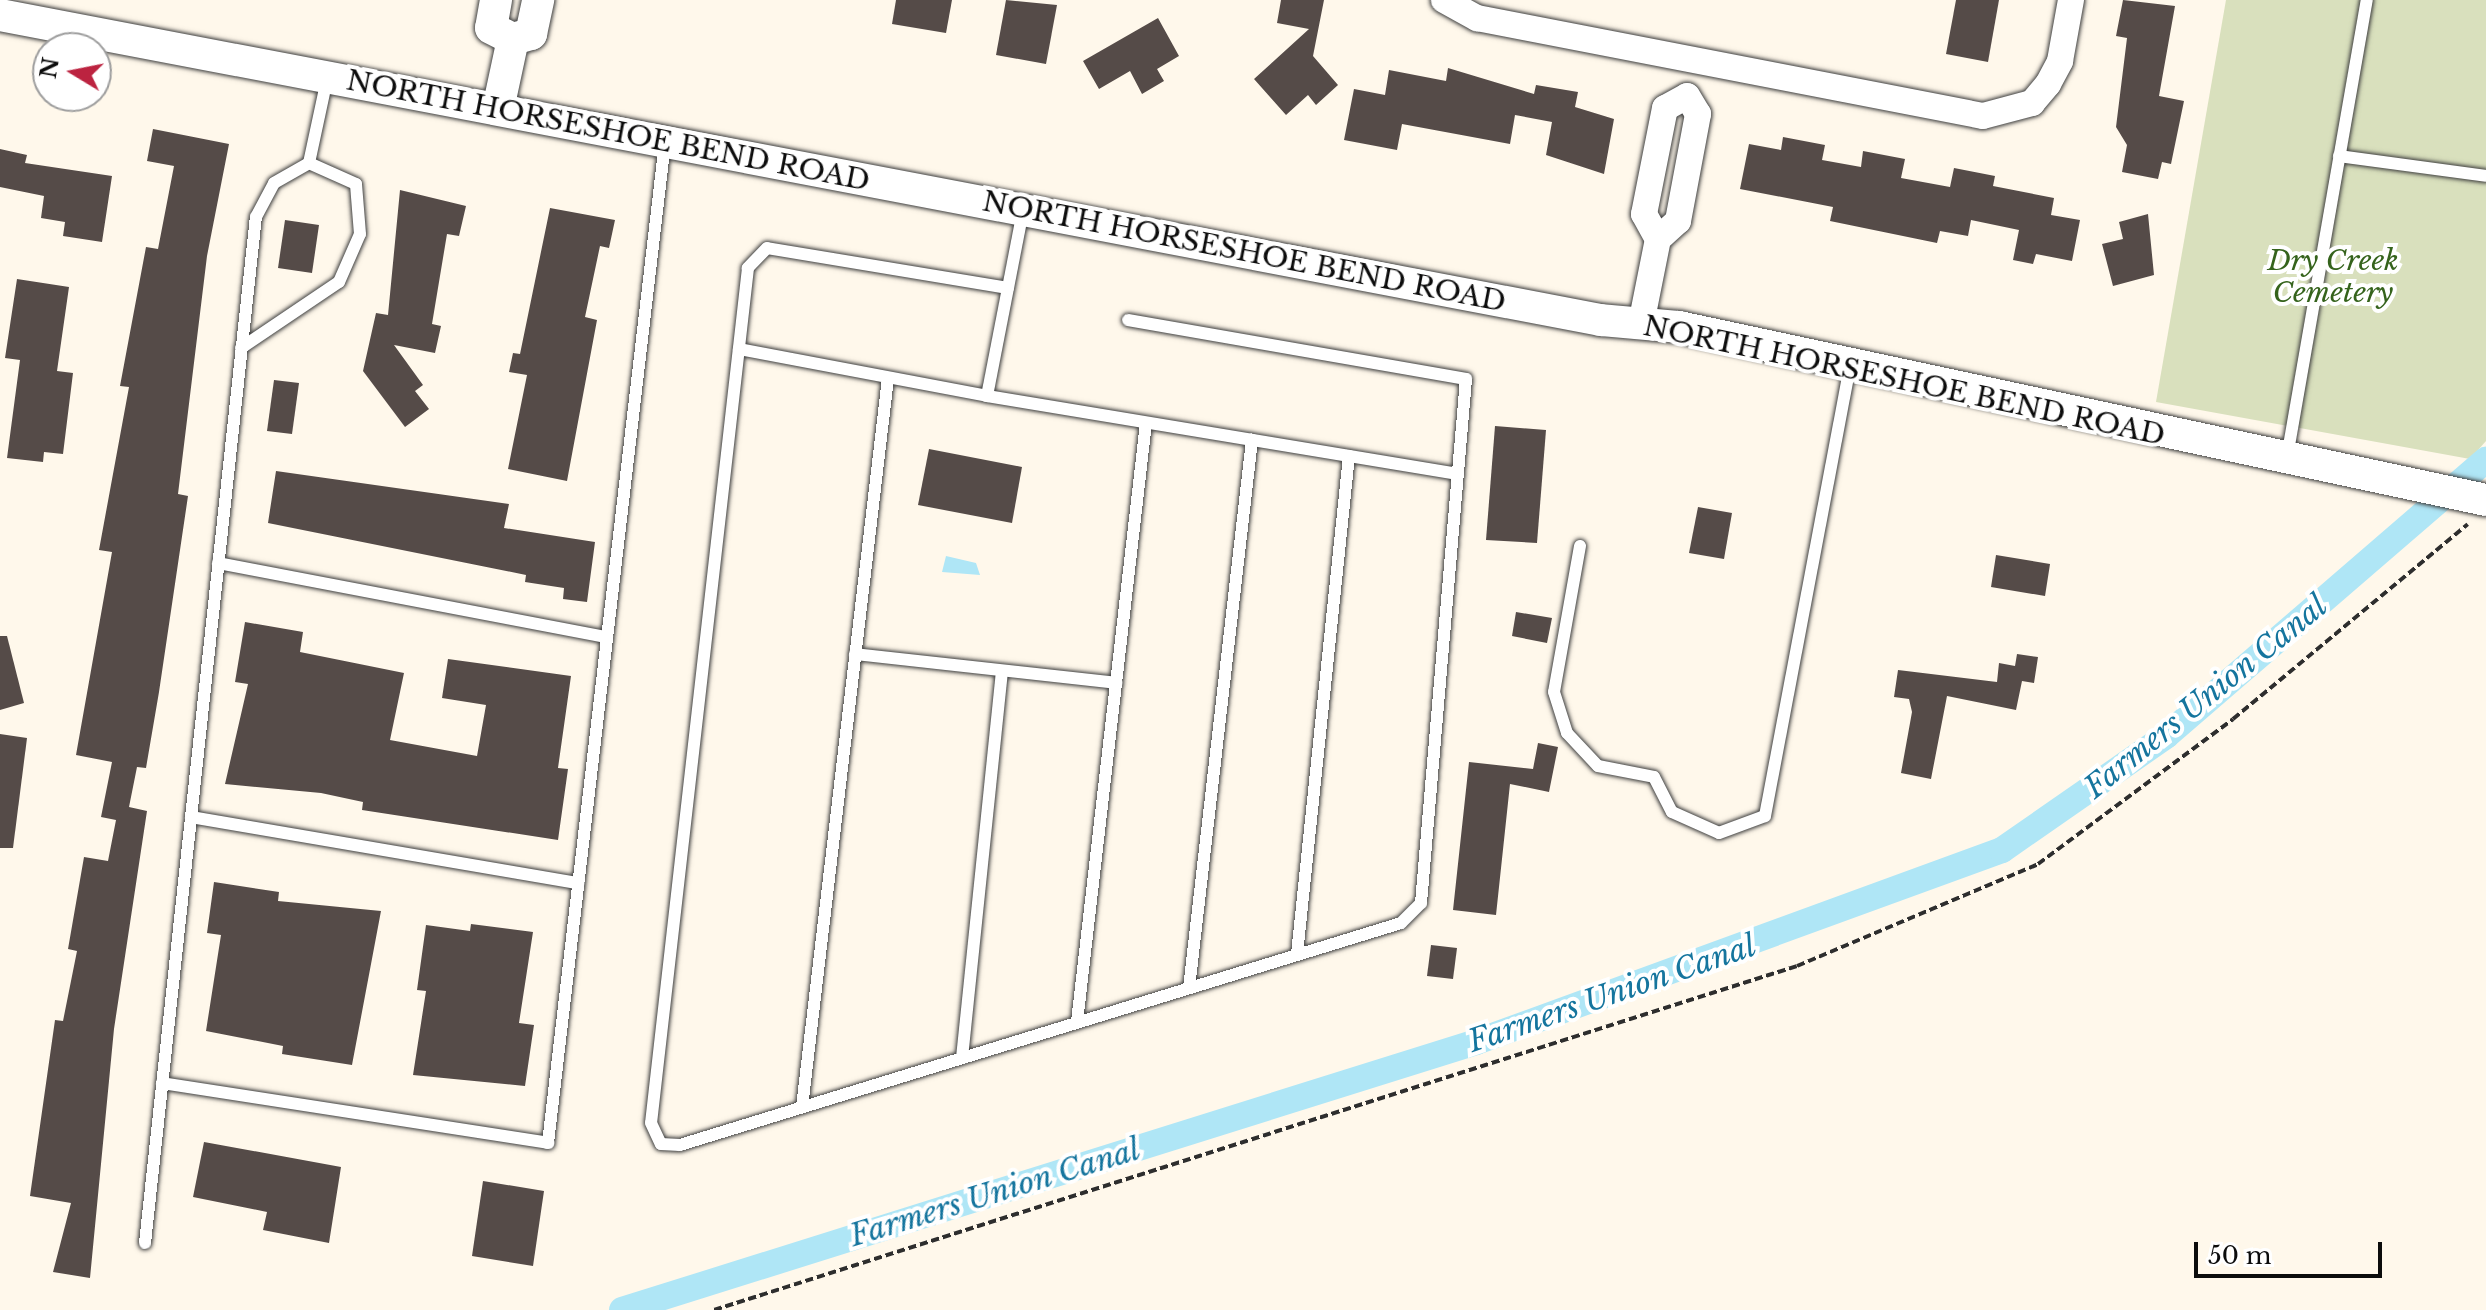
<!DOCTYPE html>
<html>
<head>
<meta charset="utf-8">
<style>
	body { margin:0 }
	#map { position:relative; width:2486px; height:1310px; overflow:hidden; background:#fff8eb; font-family:"Libre Baskerville",serif }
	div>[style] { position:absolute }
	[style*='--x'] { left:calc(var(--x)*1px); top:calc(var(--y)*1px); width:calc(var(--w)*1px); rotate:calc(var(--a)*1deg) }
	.cemetery>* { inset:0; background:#d9e0bd }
	.water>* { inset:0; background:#afe6f6 }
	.canal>* { height:26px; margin:-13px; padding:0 13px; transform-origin:13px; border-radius:13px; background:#afe6f6 }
	.building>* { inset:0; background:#554b48 }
	.path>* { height:4px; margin-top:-2px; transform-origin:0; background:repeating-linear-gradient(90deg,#2e2e2e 0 8px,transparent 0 12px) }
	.roads { filter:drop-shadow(0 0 2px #3f3f3f) drop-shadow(0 0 2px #3f3f3f) }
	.service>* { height:12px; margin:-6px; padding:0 6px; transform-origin:6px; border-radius:6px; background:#fff }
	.minor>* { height:26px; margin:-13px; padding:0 13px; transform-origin:13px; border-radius:13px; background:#fff }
	.tertiary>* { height:32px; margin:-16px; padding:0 16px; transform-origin:16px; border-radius:16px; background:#fff }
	span { translate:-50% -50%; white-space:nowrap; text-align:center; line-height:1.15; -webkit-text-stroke:8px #fff; paint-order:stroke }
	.street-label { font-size:28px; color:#0c0c0c }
	.park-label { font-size:28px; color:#35631c; font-style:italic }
	.water-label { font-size:30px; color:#15759e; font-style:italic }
	.north { position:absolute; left:32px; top:32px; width:80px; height:80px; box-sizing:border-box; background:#fff; border:2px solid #9e9e9e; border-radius:50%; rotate:280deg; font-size:22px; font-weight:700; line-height:32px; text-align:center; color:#0c0c0c }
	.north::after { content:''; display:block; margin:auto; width:28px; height:36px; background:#bc2340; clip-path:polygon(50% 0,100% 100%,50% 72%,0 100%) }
	.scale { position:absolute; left:2194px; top:1242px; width:188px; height:36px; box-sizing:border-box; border:4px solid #0c0c0c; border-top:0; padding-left:10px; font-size:24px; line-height:28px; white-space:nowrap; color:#0c0c0c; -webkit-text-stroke:6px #fff; paint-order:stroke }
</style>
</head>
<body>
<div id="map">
	<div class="cemetery">
		<div style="clip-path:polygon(2226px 0,2486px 0,2486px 441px,2470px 459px,2156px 402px)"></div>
	</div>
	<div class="water">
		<div style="clip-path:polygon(946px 556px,976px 563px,980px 575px,942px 572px)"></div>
	</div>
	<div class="canal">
		<div style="--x:622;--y:1310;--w:895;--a:-17.42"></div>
		<div style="--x:1476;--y:1042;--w:560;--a:-20.05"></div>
		<div style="--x:2002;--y:850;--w:200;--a:-34.8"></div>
		<div style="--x:2166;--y:736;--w:423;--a:-40.8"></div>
	</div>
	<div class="building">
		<div style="clip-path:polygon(896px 0,952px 0,946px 33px,892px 24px)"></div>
		<div style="clip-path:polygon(1006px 0,1057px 5px,1046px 64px,996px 55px)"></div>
		<div style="clip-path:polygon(1281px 0,1324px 0,1313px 56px,1338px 85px,1316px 105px,1308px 95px,1286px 115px,1254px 79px,1309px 29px,1277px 23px)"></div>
		<div style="clip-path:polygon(1956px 0,1999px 0,1988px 62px,1946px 54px)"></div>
		<div style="clip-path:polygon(2123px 0,2175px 6px,2159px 96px,2184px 101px,2171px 164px,2162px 162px,2158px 179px,2122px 172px,2127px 145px,2116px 127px,2127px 38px,2116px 36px)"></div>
		<div style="clip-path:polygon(1158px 18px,1179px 56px,1157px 69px,1164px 81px,1142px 94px,1130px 71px,1099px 89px,1083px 61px)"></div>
		<div style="clip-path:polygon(1448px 68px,1534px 94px,1536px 85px,1578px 92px,1575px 107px,1614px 119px,1604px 174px,1546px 155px,1552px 122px,1515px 115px,1510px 144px,1402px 124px,1397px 150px,1344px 140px,1354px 89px,1385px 95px,1389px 70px,1446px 81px)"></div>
		<div style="clip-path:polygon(153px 129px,229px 144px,207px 256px,178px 494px,188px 496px,159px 692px,146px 768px,137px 767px,129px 807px,147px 811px,114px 1029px,90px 1278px,53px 1272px,71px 1203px,30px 1196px,55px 1020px,63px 1021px,77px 951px,68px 949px,84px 857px,108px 861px,116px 820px,101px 817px,112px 762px,76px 755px,112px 552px,99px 550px,129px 387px,120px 386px,146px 247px,158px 249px,174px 166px,147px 161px)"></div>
		<div style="clip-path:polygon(1783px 137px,1825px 145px,1822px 160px,1861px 167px,1863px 151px,1905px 159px,1901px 178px,1950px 187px,1954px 168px,1995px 176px,1993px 186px,2054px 198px,2051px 215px,2080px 220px,2072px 261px,2036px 254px,2033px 264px,2013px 260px,2019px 230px,1971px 220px,1968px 236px,1940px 231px,1937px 243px,1830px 221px,1833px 207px,1740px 189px,1749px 144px,1781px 150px)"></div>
		<div style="clip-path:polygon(0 149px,27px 155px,25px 163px,112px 176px,102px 242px,63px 236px,65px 222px,41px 218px,44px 196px,0 187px)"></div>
		<div style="clip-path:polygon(400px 190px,466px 206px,459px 236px,447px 234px,432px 324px,441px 326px,435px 353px,394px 345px,423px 385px,415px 391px,429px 409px,405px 427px,363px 371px,376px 313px,388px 315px)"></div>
		<div style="clip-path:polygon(550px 208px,615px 220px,609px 248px,600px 246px,585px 317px,597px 320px,567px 481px,508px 469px,527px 375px,509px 372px,513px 353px,520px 354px)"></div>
		<div style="clip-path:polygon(2148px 214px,2154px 275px,2113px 286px,2102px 244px,2123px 239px,2119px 222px)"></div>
		<div style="clip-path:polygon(285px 220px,319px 225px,312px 273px,278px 268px)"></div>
		<div style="clip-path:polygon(17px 279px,69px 287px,57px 371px,73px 373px,63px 454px,44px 452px,43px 462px,7px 458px,20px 360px,5px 358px)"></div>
		<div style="clip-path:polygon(274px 380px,299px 383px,292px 434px,267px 431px)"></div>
		<div style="clip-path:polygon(1495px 426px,1546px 430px,1537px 543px,1486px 540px)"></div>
		<div style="clip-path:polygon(929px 449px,1022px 467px,1012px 523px,918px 505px)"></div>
		<div style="clip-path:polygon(276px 471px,509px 504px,504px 528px,595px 542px,587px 602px,563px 599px,564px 588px,525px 582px,526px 575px,268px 523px)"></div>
		<div style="clip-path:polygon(1698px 507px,1732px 513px,1724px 559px,1689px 553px)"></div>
		<div style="clip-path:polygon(1996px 555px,2050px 564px,2045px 596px,1991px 587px)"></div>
		<div style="clip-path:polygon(1516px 612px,1552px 618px,1547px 643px,1512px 636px)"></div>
		<div style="clip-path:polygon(245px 622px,303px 632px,300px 652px,404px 673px,390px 740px,477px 756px,486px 705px,442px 698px,448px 659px,571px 676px,558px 768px,568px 769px,558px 840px,362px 810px,363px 802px,321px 793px,225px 784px,248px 684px,235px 682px)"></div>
		<div style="clip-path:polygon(0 636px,7px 636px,24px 703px,0 710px)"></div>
		<div style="clip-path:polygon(2017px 654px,2038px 657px,2034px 683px,2022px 681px,2016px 710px,1947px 696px,1931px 779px,1901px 773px,1912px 712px,1909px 699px,1894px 697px,1898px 670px,1997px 682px,1999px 663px,2015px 666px)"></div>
		<div style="clip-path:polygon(0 734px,27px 738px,13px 848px,0 848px)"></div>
		<div style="clip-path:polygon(1538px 743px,1558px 747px,1549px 792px,1510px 784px,1496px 915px,1453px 910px,1469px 762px,1533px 769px)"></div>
		<div style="clip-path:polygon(214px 882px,279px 892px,278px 901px,381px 911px,352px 1065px,282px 1054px,283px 1046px,206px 1031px,221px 935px,207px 933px)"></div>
		<div style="clip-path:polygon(471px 924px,533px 932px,519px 1023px,534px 1025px,525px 1086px,413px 1075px,426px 991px,417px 990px,426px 925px,470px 931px)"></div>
		<div style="clip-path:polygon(1431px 945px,1457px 948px,1453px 979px,1427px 976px)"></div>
		<div style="clip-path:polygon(204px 1142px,341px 1167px,329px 1243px,263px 1230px,267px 1212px,193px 1197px)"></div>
		<div style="clip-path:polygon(483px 1181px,544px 1191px,533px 1266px,472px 1256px)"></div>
	</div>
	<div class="path">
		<div style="--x:714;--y:1310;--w:1136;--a:-17.62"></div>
		<div style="--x:1797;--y:966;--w:262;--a:-22.9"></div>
		<div style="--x:2038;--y:864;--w:243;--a:-36.6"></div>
		<div style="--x:2233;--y:719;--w:305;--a:-39.7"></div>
	</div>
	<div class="roads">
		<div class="service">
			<div style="--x:2339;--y:156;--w:148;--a:7.7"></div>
			<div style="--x:1008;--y:288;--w:244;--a:-170.6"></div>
			<div style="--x:767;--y:248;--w:28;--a:134"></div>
			<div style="--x:748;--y:268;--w:860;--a:96.47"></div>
			<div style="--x:651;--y:1123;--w:23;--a:65"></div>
			<div style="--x:661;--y:1144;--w:19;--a:3"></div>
			<div style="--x:680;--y:1145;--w:754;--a:-17.11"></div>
			<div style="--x:1401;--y:923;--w:28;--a:-45"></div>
			<div style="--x:1421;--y:903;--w:526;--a:-85.09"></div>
			<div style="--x:1466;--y:379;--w:343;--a:-170.1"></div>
			<div style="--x:241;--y:348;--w:118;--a:-34"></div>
			<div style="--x:339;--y:282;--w:52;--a:-66.4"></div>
			<div style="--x:360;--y:234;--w:50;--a:-94.6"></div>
			<div style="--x:356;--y:184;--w:51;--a:-155.9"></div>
			<div style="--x:739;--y:349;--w:252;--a:10.7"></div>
			<div style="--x:987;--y:396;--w:189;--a:-79"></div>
			<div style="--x:987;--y:396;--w:476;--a:9.4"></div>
			<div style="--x:2287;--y:457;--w:464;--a:-80.1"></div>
			<div style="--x:1580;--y:546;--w:148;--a:100.1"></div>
			<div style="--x:1554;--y:692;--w:43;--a:72.4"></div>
			<div style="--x:1567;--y:733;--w:45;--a:46.8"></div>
			<div style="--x:1598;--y:766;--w:57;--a:11.1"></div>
			<div style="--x:1654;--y:777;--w:39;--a:63"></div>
			<div style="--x:1672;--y:812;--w:51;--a:24.1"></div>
			<div style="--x:1719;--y:833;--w:49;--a:-20.3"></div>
			<div style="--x:1765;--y:816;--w:459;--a:-79.3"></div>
			<div style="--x:218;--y:563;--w:396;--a:10.8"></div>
			<div style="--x:855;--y:654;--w:263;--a:6.3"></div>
			<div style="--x:191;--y:817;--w:393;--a:9.7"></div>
			<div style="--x:1297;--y:954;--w:501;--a:-84.04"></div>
			<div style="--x:1189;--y:988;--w:552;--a:-83.44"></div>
			<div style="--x:1077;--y:1022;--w:603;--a:-83.43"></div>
			<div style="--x:962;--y:1058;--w:388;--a:-84.1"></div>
			<div style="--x:162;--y:1083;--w:391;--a:8.8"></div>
			<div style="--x:548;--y:1143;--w:1007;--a:-83.33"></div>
			<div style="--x:802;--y:1107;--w:734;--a:-83.27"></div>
			<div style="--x:145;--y:1243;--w:1032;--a:-83.83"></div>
			<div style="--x:256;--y:217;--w:38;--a:-62"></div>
			<div style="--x:274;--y:183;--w:40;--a:-29.7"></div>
			<div style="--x:309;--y:163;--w:86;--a:-77.9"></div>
		</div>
		<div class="minor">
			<div style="--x:1444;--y:0;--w:38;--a:29"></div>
			<div style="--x:1477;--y:18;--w:515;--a:10.96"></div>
			<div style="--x:1983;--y:116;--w:51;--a:-14.9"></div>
			<div style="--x:2032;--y:103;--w:25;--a:-50"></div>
			<div style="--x:2048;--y:84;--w:26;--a:-62"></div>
			<div style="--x:2060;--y:61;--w:62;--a:-79.8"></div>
			<div style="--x:1641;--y:324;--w:87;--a:-78.7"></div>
			<div style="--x:1658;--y:239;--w:27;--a:-42"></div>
			<div style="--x:1678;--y:221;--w:109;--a:-79.4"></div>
			<div style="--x:1698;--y:114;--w:21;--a:-121"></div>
			<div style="--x:1687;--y:96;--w:25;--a:151"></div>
			<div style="--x:1665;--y:108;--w:108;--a:101.2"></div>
			<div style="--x:1644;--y:214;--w:29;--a:61"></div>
		</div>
		<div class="tertiary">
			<div style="--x:496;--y:0;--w:28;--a:100"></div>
			<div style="--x:491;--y:28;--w:25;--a:27"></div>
			<div style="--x:513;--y:39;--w:19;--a:-16"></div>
			<div style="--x:531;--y:34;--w:35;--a:-78"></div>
			<div style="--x:0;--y:15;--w:1630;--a:10.79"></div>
			<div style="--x:1601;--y:320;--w:78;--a:5.1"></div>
			<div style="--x:1679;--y:327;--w:825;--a:12.1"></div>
			<div style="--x:498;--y:109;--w:72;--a:-77.9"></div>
		</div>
	</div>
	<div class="street-label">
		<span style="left:608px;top:131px;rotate:11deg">NORTH HORSESHOE BEND ROAD</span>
		<span style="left:1244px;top:252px;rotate:11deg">NORTH HORSESHOE BEND ROAD</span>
		<span style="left:1904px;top:381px;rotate:12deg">NORTH HORSESHOE BEND ROAD</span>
	</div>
	<div class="park-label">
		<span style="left:2333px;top:277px">Dry Creek<br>Cemetery</span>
	</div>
	<div class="water-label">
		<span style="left:2206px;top:697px;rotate:-39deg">Farmers Union Canal</span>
		<span style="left:1612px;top:994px;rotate:-19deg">Farmers Union Canal</span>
		<span style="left:995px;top:1193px;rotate:-17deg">Farmers Union Canal</span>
	</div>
	<div class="north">N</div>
	<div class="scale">50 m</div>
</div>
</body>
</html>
